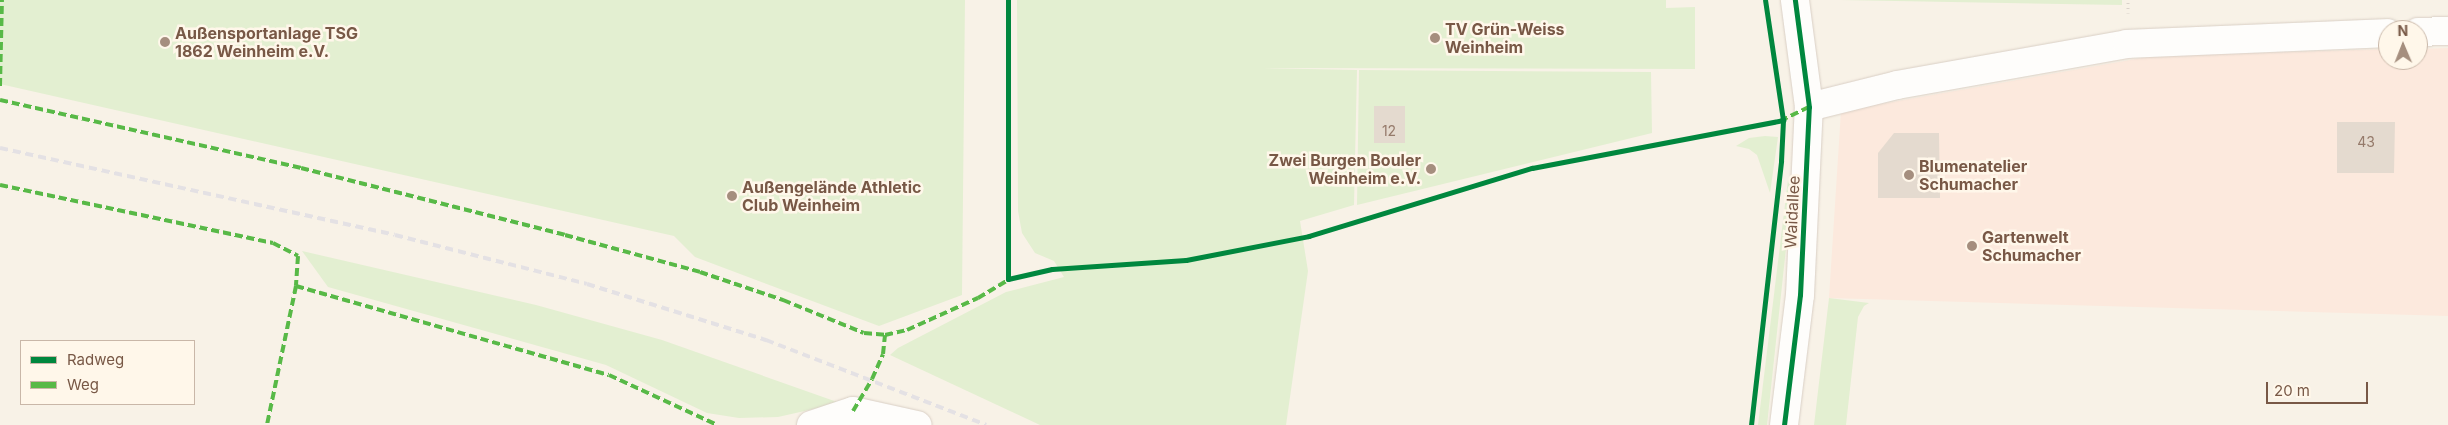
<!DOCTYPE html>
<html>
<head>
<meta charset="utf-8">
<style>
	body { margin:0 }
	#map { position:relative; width:2448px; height:425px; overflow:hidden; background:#f8f2e7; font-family:Inter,sans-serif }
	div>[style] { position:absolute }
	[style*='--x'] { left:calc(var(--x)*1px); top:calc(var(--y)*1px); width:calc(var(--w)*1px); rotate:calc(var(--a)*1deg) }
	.commercial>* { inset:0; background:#fce9dd }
	.green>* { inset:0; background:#e3efd1 }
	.building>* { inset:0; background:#e4dacf }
	.path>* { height:3px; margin-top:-1.5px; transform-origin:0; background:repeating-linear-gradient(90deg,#dad2cb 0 1px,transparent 0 5px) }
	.roads { filter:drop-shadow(0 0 1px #d9cfc5) drop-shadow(0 0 1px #d9cfc5) }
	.minor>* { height:28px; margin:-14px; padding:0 14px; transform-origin:14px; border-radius:14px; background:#fefdfb }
	.rail>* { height:4px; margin-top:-2px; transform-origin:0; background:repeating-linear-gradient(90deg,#e4e1e4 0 8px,transparent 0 13px) }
	.quiet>* { height:4px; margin-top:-2px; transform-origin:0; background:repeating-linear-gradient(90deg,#58b947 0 8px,transparent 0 12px) }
	.cycleway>* { height:5px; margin:-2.5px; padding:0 2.5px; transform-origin:2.5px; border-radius:2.5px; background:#00873e }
	.dots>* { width:14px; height:14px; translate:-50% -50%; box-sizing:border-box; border:2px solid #fff7ea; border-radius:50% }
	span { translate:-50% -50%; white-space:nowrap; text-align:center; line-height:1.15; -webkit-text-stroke:5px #fff7ea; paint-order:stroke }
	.number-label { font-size:14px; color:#957a6a }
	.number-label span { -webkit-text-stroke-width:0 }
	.poi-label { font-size:16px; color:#785846; font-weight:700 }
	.left { translate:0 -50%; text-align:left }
	.right { translate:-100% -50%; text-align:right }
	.street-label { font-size:16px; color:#785846 }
	.legend { position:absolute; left:20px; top:340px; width:175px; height:65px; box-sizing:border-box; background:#fff7ea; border:1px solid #c9b7a8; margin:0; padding:6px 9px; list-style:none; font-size:15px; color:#785846 }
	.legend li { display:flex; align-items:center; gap:10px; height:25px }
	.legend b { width:25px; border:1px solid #c9b7a8 }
	.north { position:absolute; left:2378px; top:20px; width:50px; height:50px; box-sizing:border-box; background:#fff7ea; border:1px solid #c9b7a8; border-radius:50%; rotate:359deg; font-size:14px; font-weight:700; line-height:20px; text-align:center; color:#785846 }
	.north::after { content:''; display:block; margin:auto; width:18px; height:22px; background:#a58e7e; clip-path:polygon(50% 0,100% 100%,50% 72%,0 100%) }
	.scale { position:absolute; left:2266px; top:382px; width:102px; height:22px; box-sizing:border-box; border:2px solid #785846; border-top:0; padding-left:6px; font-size:15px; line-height:18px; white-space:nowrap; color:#785846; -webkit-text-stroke:4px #fff7ea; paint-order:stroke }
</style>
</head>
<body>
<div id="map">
	<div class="commercial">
		<div style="clip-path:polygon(2448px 48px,2448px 316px,1829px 298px,1841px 111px,2153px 56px,2388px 49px,2388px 60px,2418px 60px,2418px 49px)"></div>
	</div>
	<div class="green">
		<div style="clip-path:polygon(0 0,965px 0,962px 295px,879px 326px,695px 257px,674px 236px,0 84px)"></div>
		<div style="clip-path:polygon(1017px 0,1666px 0,1666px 8px,1695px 7px,1695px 69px,1264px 68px,1357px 70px,1354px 205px,1300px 221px,1308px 271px,1286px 425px,1040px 425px,890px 355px,898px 348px,1006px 292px,1064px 277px,1054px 261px,1035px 253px,1022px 233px,1018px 211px)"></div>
		<div style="clip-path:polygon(1840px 0,2122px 0,2122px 5px)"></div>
		<div style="clip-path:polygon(1359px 70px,1651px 72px,1652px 133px,1357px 205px)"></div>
		<div style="clip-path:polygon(1765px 136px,1778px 137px,1770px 193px,1757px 155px,1749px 149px,1736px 146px,1749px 138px)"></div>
		<div style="clip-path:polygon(1794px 174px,1767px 425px,1758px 425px,1788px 180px)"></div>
		<div style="clip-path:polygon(302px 251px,536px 305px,662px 340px,840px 403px,778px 417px,739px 418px,707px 413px,606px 365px,328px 287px)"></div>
		<div style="clip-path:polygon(1829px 298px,1869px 303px,1864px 306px,1858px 317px,1846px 425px,1814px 425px)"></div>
	</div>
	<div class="building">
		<div style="clip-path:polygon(1374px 106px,1405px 106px,1405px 143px,1374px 143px)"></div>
		<div style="clip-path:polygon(2337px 122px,2395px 122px,2394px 173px,2337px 173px)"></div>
		<div style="clip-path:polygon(1894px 133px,1939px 133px,1940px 198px,1878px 198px,1878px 153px)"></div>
	</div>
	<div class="path">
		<div style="--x:2128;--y:13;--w:13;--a:-90"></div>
	</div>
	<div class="roads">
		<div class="minor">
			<div style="--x:2418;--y:32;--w:30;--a:-2"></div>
			<div style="--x:1809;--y:107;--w:91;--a:-14"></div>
			<div style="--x:1897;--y:85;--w:234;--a:-10.1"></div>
			<div style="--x:2127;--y:44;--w:261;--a:-2.4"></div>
			<div style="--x:811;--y:425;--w:44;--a:-18.4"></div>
			<div style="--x:853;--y:411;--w:66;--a:12.3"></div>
			<div style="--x:1784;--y:425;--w:131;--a:-83"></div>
			<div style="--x:1800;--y:295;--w:188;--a:-87.3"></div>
			<div style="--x:1809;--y:107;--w:108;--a:-97.5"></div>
		</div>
	</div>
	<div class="rail">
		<div style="--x:0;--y:148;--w:404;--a:12.4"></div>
		<div style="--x:395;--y:235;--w:198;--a:14.3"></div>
		<div style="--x:587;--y:284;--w:188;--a:17.4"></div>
		<div style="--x:766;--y:340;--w:236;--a:21.1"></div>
	</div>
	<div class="quiet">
		<div style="--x:0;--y:86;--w:86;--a:-88.7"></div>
		<div style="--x:0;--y:100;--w:309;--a:12.7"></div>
		<div style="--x:301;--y:168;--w:272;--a:14.2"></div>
		<div style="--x:565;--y:235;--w:140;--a:15.3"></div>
		<div style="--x:700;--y:272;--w:88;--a:18.6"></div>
		<div style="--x:783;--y:300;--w:87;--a:22.2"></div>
		<div style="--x:864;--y:333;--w:21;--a:5"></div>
		<div style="--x:885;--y:335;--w:23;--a:-13"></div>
		<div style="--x:907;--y:330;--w:78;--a:-24.3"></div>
		<div style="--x:978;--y:298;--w:39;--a:-31"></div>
		<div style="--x:1780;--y:121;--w:32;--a:-26"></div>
		<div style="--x:0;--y:185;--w:279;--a:12"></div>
		<div style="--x:273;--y:243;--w:28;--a:27"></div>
		<div style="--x:298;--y:256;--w:30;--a:94"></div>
		<div style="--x:296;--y:286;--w:142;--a:101.8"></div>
		<div style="--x:296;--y:286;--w:325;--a:15.9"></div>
		<div style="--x:609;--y:375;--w:119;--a:24.8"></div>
		<div style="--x:853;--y:411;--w:37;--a:-59"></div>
		<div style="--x:872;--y:379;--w:27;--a:-66"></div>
		<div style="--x:883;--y:354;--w:19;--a:-84"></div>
	</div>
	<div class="cycleway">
		<div style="--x:1008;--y:0;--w:279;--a:90"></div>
		<div style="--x:1008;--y:279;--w:45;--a:-12.8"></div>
		<div style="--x:1052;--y:269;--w:134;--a:-3.8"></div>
		<div style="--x:1186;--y:260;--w:125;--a:-11"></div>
		<div style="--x:1309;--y:236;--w:233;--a:-17"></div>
		<div style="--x:1532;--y:168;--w:256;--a:-10.8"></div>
		<div style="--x:1751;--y:425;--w:266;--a:-83.5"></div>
		<div style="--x:1781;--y:161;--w:41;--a:-87.2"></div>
		<div style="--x:1783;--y:120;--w:121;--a:-98.5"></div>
		<div style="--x:1784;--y:425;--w:131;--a:-83"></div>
		<div style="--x:1800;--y:295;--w:188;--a:-87.3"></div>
		<div style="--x:1809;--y:107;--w:108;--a:-97.5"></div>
	</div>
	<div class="dots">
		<div style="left:1435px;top:38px;background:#a58e7e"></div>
		<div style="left:165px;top:42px;background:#a58e7e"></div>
		<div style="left:1431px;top:169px;background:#a58e7e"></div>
		<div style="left:1909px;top:175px;background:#a58e7e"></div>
		<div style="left:732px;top:196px;background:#a58e7e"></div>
		<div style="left:1972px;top:246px;background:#a58e7e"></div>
	</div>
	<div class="number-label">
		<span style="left:1389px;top:131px">12</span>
		<span style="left:2366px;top:142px">43</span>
	</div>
	<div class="poi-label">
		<span class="left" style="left:1445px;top:38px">TV Grün-Weiss<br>Weinheim</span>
		<span class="left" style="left:175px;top:42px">Außensportanlage TSG<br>1862 Weinheim e.V.</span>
		<span class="right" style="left:1421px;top:169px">Zwei Burgen Bouler<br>Weinheim e.V.</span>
		<span class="left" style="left:1919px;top:175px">Blumenatelier<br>Schumacher</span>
		<span class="left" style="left:742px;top:196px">Außengelände Athletic<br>Club Weinheim</span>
		<span class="left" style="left:1982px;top:246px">Gartenwelt<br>Schumacher</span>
	</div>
	<div class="street-label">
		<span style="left:1792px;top:212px;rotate:-87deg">Waidallee</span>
	</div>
	<ul class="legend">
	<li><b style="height:6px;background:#00873e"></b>Radweg</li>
	<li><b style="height:6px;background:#58b947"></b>Weg</li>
	</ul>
	<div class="north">N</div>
	<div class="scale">20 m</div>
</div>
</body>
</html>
